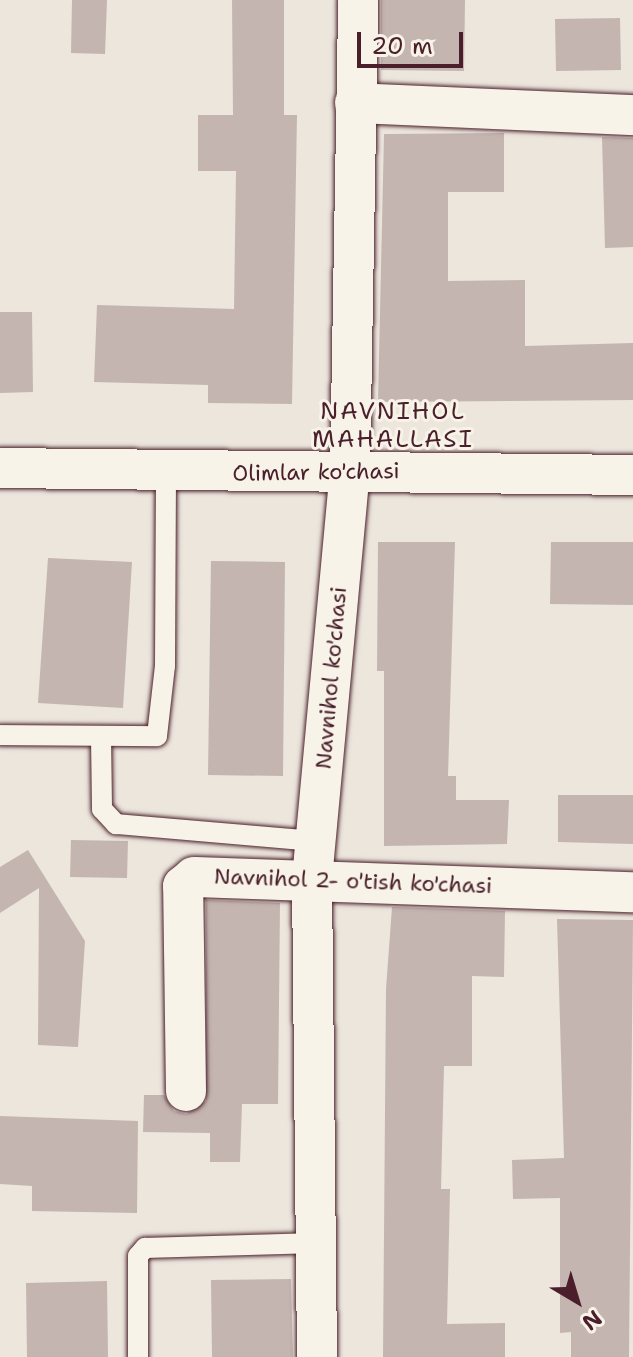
<!DOCTYPE html>
<html>
<head>
<meta charset="utf-8">
<style>
	body { margin:0 }
	#map { position:relative; width:633px; height:1357px; overflow:hidden; background:#ece6dd; font-family:"Shantell Sans",sans-serif }
	div>[style] { position:absolute }
	[style*='--x'] { left:calc(var(--x)*1px); top:calc(var(--y)*1px); width:calc(var(--w)*1px); rotate:calc(var(--a)*1deg) }
	.building>* { inset:0; background:#c4b5b0 }
	.roads { filter:drop-shadow(0 0 2px #4a1f2b) drop-shadow(0 0 2px #4a1f2b) }
	.service>* { height:20px; margin:-10px; padding:0 10px; transform-origin:10px; border-radius:10px; background:#f7f3e8 }
	.minor>* { height:40px; margin:-20px; padding:0 20px; transform-origin:20px; border-radius:20px; background:#f7f3e8 }
	span { translate:-50% -50%; white-space:nowrap; text-align:center; line-height:1.15; -webkit-text-stroke:6px #f7f3e8; paint-order:stroke }
	.street-label { font-size:22px; color:#4a1f2b }
	.neighbourhood-label { font-size:24px; color:#4a1f2b; letter-spacing:2px }
	.north { position:absolute; left:537px; top:1261px; width:80px; height:80px; -webkit-text-stroke:6px #f7f3e8; paint-order:stroke; rotate:142deg; font-size:22px; font-weight:700; line-height:32px; text-align:center; color:#4a1f2b }
	.north::after { content:''; display:block; margin:auto; width:28px; height:36px; background:#4a1f2b; clip-path:polygon(50% 0,100% 100%,50% 72%,0 100%) }
	.scale { position:absolute; left:357px; top:32px; width:106px; height:36px; box-sizing:border-box; border:4px solid #4a1f2b; border-top:0; padding-left:10px; font-size:24px; line-height:28px; white-space:nowrap; color:#4a1f2b; -webkit-text-stroke:6px #f7f3e8; paint-order:stroke }
</style>
</head>
<body>
<div id="map">
	<div class="building">
		<div style="clip-path:polygon(72px 0,107px 0,105px 54px,71px 53px)"></div>
		<div style="clip-path:polygon(232px 0,284px 0,284px 115px,297px 115px,292px 404px,208px 403px,208px 385px,94px 382px,97px 305px,234px 309px,236px 171px,198px 171px,198px 115px,233px 115px)"></div>
		<div style="clip-path:polygon(381px 0,465px 0,464px 71px,381px 70px)"></div>
		<div style="clip-path:polygon(620px 18px,621px 70px,556px 71px,555px 19px)"></div>
		<div style="clip-path:polygon(504px 133px,504px 192px,448px 192px,448px 281px,525px 280px,525px 346px,633px 343px,633px 400px,378px 402px,384px 134px)"></div>
		<div style="clip-path:polygon(602px 137px,633px 138px,633px 247px,605px 248px)"></div>
		<div style="clip-path:polygon(0 312px,32px 312px,33px 392px,0 393px)"></div>
		<div style="clip-path:polygon(378px 542px,455px 542px,448px 776px,456px 776px,456px 800px,509px 800px,507px 844px,384px 846px,384px 671px,377px 671px)"></div>
		<div style="clip-path:polygon(551px 542px,633px 542px,633px 605px,550px 604px)"></div>
		<div style="clip-path:polygon(48px 558px,132px 562px,123px 708px,38px 703px)"></div>
		<div style="clip-path:polygon(211px 561px,285px 562px,283px 776px,208px 775px)"></div>
		<div style="clip-path:polygon(558px 795px,633px 795px,633px 844px,558px 842px)"></div>
		<div style="clip-path:polygon(71px 840px,128px 841px,127px 878px,70px 877px)"></div>
		<div style="clip-path:polygon(28px 850px,85px 941px,78px 1047px,38px 1045px,39px 888px,0 913px,0 867px)"></div>
		<div style="clip-path:polygon(206px 900px,280px 903px,278px 1104px,242px 1104px,240px 1162px,210px 1162px,210px 1133px,143px 1132px,144px 1095px,164px 1095px,174px 1111px,186px 1114px,206px 1101px)"></div>
		<div style="clip-path:polygon(392px 907px,505px 911px,504px 977px,472px 976px,472px 1066px,444px 1066px,441px 1189px,450px 1189px,447px 1324px,505px 1323px,505px 1357px,383px 1357px,386px 989px)"></div>
		<div style="clip-path:polygon(557px 919px,633px 920px,629px 1357px,571px 1357px,571px 1332px,560px 1333px,560px 1198px,513px 1199px,512px 1160px,564px 1158px)"></div>
		<div style="clip-path:polygon(0 1116px,138px 1121px,137px 1213px,32px 1211px,32px 1186px,0 1184px)"></div>
		<div style="clip-path:polygon(291px 1279px,293px 1357px,212px 1357px,211px 1280px)"></div>
		<div style="clip-path:polygon(107px 1281px,108px 1357px,27px 1357px,26px 1283px)"></div>
	</div>
	<div class="roads">
		<div class="service">
			<div style="--x:0;--y:735;--w:157;--a:0.4"></div>
			<div style="--x:157;--y:736;--w:70;--a:-83.5"></div>
			<div style="--x:165;--y:666;--w:192;--a:-89.7"></div>
			<div style="--x:101;--y:736;--w:73;--a:89.2"></div>
			<div style="--x:102;--y:809;--w:21;--a:47"></div>
			<div style="--x:116;--y:824;--w:201;--a:4.9"></div>
			<div style="--x:138;--y:1357;--w:101;--a:-90"></div>
			<div style="--x:138;--y:1256;--w:11;--a:-49"></div>
			<div style="--x:145;--y:1248;--w:171;--a:-1.7"></div>
		</div>
		<div class="minor">
			<div style="--x:355;--y:103;--w:278;--a:2.5"></div>
			<div style="--x:0;--y:468;--w:633;--a:0.63"></div>
			<div style="--x:186;--y:1091;--w:205;--a:-90.8"></div>
			<div style="--x:183;--y:886;--w:14;--a:-39"></div>
			<div style="--x:194;--y:877;--w:439;--a:2"></div>
			<div style="--x:317;--y:1357;--w:478;--a:-90.6"></div>
			<div style="--x:312;--y:879;--w:411;--a:-84.7"></div>
			<div style="--x:350;--y:470;--w:470;--a:-89"></div>
		</div>
	</div>
	<div class="street-label">
		<span style="left:316px;top:472px;rotate:-1deg">Olimlar ko'chasi</span>
		<span style="left:331px;top:678px;rotate:-85deg">Navnihol ko'chasi</span>
		<span style="left:353px;top:881px;rotate:2deg">Navnihol 2- o'tish ko'chasi</span>
	</div>
	<div class="neighbourhood-label">
		<span style="left:393px;top:426px">NAVNIHOL<br>MAHALLASI</span>
	</div>
	<div class="north">N</div>
	<div class="scale">20 m</div>
</div>
</body>
</html>
